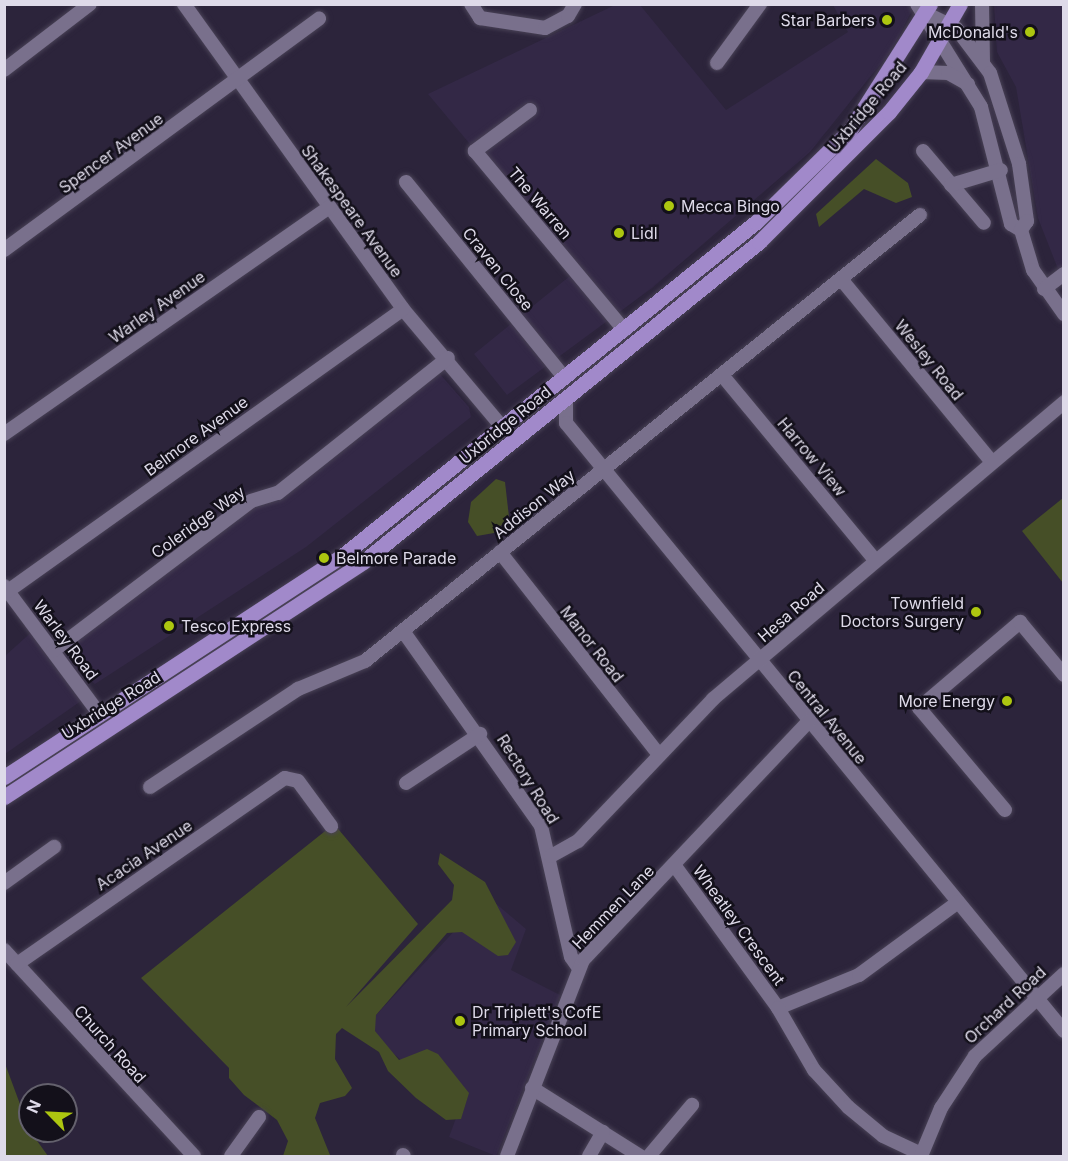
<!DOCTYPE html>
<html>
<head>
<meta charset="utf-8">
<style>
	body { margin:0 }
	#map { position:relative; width:1068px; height:1161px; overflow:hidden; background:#2c243b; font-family:Inter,sans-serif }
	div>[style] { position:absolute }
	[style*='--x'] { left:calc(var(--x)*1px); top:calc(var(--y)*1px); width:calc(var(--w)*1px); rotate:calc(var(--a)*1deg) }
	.built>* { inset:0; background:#332846 }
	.green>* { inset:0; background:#464f27 }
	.roads { filter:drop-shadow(0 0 2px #494256) drop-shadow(0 0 2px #494256) }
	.minor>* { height:14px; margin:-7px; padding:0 7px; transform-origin:7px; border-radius:7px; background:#79708c }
	.major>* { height:15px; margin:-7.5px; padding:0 7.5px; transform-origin:7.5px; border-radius:7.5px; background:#a189ca }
	.dots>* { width:16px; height:16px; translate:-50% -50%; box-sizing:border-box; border:3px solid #13101a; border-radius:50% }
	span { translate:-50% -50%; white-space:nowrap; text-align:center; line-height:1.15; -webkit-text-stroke:5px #13101a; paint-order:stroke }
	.poi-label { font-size:16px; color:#dedae9 }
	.right { translate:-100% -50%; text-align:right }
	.left { translate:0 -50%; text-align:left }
	.street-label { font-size:16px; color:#dedae9 }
	.frame { position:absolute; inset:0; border:6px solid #dedae9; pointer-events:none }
	.north { position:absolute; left:18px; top:1083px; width:60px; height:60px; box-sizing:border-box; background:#13101a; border:2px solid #64616d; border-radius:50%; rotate:294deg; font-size:16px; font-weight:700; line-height:24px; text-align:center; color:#dedae9 }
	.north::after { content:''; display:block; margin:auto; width:21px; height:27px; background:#adc610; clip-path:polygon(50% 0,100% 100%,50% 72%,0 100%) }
</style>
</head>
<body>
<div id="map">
	<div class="built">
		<div style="clip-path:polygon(615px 5px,640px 5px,726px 110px,848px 32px,833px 5px,915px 5px,890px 52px,810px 152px,652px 288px,507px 395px,474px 354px,576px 271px,428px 94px)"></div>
		<div style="clip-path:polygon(994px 5px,1063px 5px,1064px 265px,1058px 269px,1038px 218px,1016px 87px,997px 52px)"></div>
		<div style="clip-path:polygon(438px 372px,469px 407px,471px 417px,306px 547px,95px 684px,53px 651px,251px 501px,278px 493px)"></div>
		<div style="clip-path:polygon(36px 628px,81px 701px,5px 754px,5px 656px)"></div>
		<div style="clip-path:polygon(487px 896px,526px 929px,511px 970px,560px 995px,496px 1156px,449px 1137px,459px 1110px,364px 1028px)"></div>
	</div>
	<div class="green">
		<div style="clip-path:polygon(876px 159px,908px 183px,912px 197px,896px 203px,864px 189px,819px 227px,816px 214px)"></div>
		<div style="clip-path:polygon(496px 479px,505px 482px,509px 517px,494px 533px,477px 536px,468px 522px,471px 502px)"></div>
		<div style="clip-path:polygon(1063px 498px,1063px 583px,1022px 531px)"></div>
		<div style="clip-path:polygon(334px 824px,418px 924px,346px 1007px,452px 900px,454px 885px,438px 864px,440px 853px,485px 882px,516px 942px,508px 955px,498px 956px,462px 932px,447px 933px,376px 1015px,375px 1031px,399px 1060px,427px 1049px,438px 1054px,469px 1093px,461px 1119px,446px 1120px,416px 1098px,388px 1071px,379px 1052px,342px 1028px,336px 1034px,335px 1059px,352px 1088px,345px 1096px,320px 1103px,315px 1118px,330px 1155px,283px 1156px,288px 1141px,277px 1120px,244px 1095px,229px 1078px,229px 1068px,141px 978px)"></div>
		<div style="clip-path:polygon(4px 1061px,30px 1131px,48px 1156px,5px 1156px)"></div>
	</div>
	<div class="roads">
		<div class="minor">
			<div style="--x:184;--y:4;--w:375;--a:54.3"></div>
			<div style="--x:403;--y:309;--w:155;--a:50"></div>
			<div style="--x:471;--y:4;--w:17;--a:57"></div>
			<div style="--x:480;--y:18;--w:66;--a:8.7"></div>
			<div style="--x:545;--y:28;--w:26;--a:-28"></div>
			<div style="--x:568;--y:16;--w:14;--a:-60"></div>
			<div style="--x:917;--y:4;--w:121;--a:58.1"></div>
			<div style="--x:981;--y:107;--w:121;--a:75.6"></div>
			<div style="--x:1011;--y:224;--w:12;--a:31"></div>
			<div style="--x:1021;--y:230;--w:42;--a:73.3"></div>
			<div style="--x:1033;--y:270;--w:54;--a:54.8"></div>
			<div style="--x:982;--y:4;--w:58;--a:89"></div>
			<div style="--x:925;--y:13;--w:34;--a:26"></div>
			<div style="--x:956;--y:28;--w:56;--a:52.9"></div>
			<div style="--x:990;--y:73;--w:96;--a:72.3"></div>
			<div style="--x:1019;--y:164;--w:58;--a:82"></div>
			<div style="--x:1027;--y:221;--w:11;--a:124"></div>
			<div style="--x:717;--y:63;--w:73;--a:-53.9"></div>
			<div style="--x:4;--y:70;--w:108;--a:-37.5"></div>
			<div style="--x:921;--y:72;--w:27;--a:2"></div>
			<div style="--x:948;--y:73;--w:23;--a:29"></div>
			<div style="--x:530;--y:110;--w:69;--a:143.3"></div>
			<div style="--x:475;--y:151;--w:233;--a:50.2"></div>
			<div style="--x:923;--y:151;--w:94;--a:49.7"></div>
			<div style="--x:406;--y:182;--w:252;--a:51"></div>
			<div style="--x:951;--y:185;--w:52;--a:-16.7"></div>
			<div style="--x:4;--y:250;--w:391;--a:-36.3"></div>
			<div style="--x:841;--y:279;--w:237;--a:50.5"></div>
			<div style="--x:1044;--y:289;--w:25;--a:-37"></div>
			<div style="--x:722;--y:375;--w:241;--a:50.4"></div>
			<div style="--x:566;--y:399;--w:24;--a:90"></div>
			<div style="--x:566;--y:423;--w:786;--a:50.68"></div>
			<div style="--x:4;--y:434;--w:396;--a:-34.9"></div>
			<div style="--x:500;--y:552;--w:258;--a:51.9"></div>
			<div style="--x:4;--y:586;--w:161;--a:53.3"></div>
			<div style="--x:8;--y:591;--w:485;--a:-35.5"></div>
			<div style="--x:403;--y:631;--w:239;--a:54.7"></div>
			<div style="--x:541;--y:826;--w:134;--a:77.1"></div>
			<div style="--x:571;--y:957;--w:12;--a:55"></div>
			<div style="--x:53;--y:651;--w:248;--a:-37.1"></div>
			<div style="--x:251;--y:501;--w:28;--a:-17"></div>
			<div style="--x:278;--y:493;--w:217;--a:-38.5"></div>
			<div style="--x:406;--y:783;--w:89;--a:-33.5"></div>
			<div style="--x:150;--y:787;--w:178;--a:-33.5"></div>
			<div style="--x:298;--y:689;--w:73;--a:-22.7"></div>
			<div style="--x:365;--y:661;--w:712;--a:-38.79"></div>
			<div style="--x:1005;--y:810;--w:133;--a:-130.1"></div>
			<div style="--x:919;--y:708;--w:133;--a:-40.4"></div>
			<div style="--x:1020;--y:622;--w:69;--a:50.3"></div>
			<div style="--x:551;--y:856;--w:31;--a:-29"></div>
			<div style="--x:578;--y:841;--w:196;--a:-46.4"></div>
			<div style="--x:713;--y:699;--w:460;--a:-40.2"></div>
			<div style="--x:675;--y:866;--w:175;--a:54"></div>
			<div style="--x:778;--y:1008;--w:87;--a:-22.2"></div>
			<div style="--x:859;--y:975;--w:123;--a:-36.4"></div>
			<div style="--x:4;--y:883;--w:62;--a:-35.8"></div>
			<div style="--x:4;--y:950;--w:280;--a:47.3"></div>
			<div style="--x:17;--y:964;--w:326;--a:-34.8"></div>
			<div style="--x:285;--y:778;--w:13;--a:13"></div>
			<div style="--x:298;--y:781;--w:56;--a:53.7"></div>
			<div style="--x:778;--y:1008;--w:72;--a:59.9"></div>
			<div style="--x:814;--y:1070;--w:50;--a:47.4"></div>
			<div style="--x:848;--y:1107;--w:45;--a:39.6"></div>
			<div style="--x:883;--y:1136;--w:42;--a:25.3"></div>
			<div style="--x:532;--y:1088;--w:128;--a:32.2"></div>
			<div style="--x:403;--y:1155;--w:1;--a:45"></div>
			<div style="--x:231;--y:1156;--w:48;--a:-54.3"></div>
			<div style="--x:507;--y:1156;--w:210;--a:-68.8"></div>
			<div style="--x:583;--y:960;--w:329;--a:-46.6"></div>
			<div style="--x:589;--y:1156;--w:28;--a:-60"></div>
			<div style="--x:649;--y:1156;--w:67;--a:-49.9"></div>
			<div style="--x:921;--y:1156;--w:52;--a:-67.4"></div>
			<div style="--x:941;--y:1108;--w:62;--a:-56.8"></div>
			<div style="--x:975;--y:1056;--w:121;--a:-42.7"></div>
		</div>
		<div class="major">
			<div style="--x:4;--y:777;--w:404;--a:-33.2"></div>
			<div style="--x:342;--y:556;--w:532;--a:-38.9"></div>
			<div style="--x:756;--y:222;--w:132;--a:-44.4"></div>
			<div style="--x:850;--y:130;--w:149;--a:-57.6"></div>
			<div style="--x:4;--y:797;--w:430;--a:-33.2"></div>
			<div style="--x:364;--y:561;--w:508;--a:-38.92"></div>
			<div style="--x:759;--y:242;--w:184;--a:-45"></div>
			<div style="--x:889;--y:112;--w:51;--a:-51.3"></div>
			<div style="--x:921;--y:72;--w:78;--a:-60.2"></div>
		</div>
	</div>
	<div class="dots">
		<div style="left:887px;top:20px;background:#adc610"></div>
		<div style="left:1030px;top:32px;background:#adc610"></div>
		<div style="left:669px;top:206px;background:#adc610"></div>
		<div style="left:619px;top:233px;background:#adc610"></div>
		<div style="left:324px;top:558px;background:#adc610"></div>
		<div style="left:976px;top:612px;background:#adc610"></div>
		<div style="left:169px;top:626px;background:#adc610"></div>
		<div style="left:1007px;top:701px;background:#adc610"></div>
		<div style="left:460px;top:1021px;background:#adc610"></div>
	</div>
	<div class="poi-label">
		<span class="right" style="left:875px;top:20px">Star Barbers</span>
		<span class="right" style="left:1018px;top:32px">McDonald's</span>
		<span class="left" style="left:681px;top:206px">Mecca Bingo</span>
		<span class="left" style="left:631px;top:233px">Lidl</span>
		<span class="left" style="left:336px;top:558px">Belmore Parade</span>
		<span class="right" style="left:964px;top:612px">Townfield<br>Doctors Surgery</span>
		<span class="left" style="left:181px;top:626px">Tesco Express</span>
		<span class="right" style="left:995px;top:701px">More Energy</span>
		<span class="left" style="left:472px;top:1021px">Dr Triplett's CofE<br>Primary School</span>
	</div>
	<div class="street-label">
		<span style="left:867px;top:107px;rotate:-50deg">Uxbridge Road</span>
		<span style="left:111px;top:153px;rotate:-36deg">Spencer Avenue</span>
		<span style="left:540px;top:203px;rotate:50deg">The Warren</span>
		<span style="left:352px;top:211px;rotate:54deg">Shakespeare Avenue</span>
		<span style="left:498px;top:269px;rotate:51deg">Craven Close</span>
		<span style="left:157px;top:307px;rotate:-35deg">Warley Avenue</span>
		<span style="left:929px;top:360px;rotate:51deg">Wesley Road</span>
		<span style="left:505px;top:425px;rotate:-39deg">Uxbridge Road</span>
		<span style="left:196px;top:436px;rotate:-36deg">Belmore Avenue</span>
		<span style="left:812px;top:457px;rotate:50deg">Harrow View</span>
		<span style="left:534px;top:504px;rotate:-39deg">Addison Way</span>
		<span style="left:198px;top:522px;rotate:-36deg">Coleridge Way</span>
		<span style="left:791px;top:612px;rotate:-41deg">Hesa Road</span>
		<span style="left:66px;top:640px;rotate:53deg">Warley Road</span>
		<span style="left:592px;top:644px;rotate:52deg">Manor Road</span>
		<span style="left:111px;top:705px;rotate:-32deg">Uxbridge Road</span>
		<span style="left:827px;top:717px;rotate:51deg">Central Avenue</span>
		<span style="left:528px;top:779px;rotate:58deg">Rectory Road</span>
		<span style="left:144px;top:855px;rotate:-34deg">Acacia Avenue</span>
		<span style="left:613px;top:907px;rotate:-46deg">Hemmen Lane</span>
		<span style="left:739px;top:925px;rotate:54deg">Wheatley Crescent</span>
		<span style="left:1005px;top:1005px;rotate:-43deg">Orchard Road</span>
		<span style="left:110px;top:1044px;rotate:48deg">Church Road</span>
	</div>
	<div class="frame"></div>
	<div class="north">N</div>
</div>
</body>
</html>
